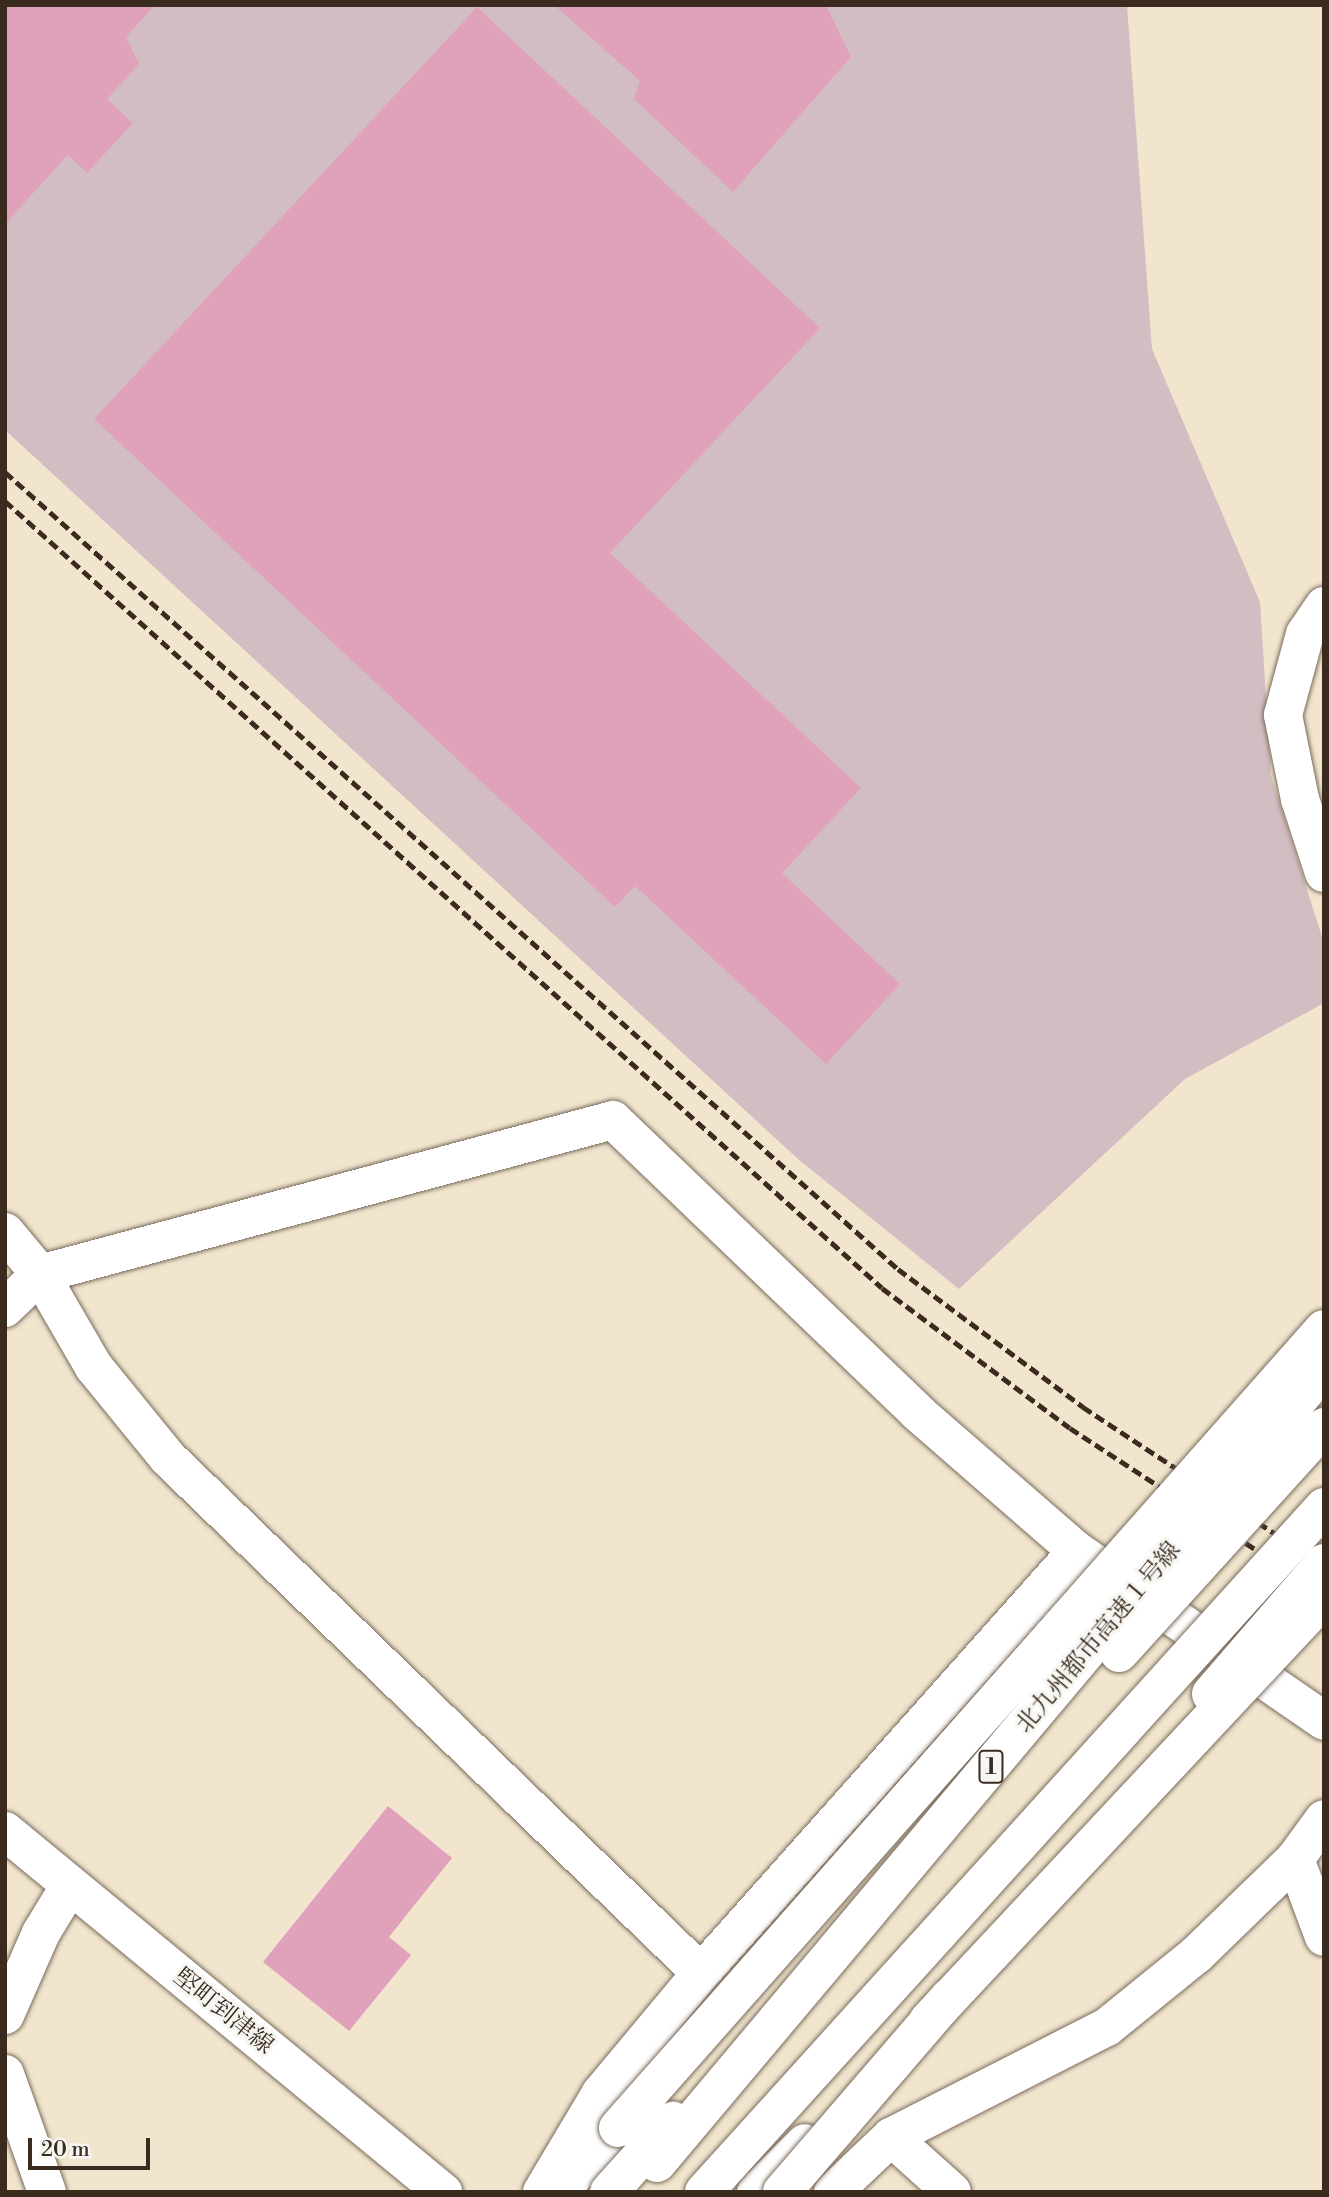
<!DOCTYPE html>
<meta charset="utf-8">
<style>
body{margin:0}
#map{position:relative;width:1329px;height:2197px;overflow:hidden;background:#f1e5ce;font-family:"Libre Bodoni","Noto Serif JP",serif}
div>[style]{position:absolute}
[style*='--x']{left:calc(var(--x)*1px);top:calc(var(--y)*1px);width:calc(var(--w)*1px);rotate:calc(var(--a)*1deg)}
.industrial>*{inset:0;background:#d2bec2}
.building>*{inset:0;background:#e0a2bb}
.roads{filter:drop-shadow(0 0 2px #7b6b5c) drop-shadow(0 0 2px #7b6b5c)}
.minor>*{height:38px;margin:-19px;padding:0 19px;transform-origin:19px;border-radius:19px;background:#fff}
.major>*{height:38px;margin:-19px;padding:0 19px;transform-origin:19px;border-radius:19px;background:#fff}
.highway>*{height:38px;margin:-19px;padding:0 19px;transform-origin:19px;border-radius:19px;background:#fff}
.rail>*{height:5px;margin-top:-2.5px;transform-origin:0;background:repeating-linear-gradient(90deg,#3b2a1e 0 10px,transparent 0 15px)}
.bridges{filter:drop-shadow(0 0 2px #7b6b5c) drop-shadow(0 0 2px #7b6b5c)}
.minor-bridge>*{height:38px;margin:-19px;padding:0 19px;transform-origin:19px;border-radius:19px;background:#fff}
.highway-bridge>*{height:38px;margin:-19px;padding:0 19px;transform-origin:19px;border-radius:19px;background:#fff}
span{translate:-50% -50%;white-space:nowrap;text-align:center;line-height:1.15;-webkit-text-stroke:6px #f6f6f2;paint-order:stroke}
.shield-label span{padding:2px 5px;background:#f6f6f2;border:2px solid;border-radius:5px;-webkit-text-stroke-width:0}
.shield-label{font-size:23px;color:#3b2a1e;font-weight:700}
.street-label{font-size:24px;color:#3b2a1e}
.frame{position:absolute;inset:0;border:7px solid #3b2a1e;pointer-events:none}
.scale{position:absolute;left:28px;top:2138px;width:122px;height:32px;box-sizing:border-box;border:4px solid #3b2a1e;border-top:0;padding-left:9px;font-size:21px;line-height:24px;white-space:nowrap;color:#3b2a1e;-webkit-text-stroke:5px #f6f6f2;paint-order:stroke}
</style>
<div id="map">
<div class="industrial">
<div style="clip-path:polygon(5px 5px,1127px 5px,1152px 349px,1260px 602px,1271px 776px,1324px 943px,1324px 1003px,1185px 1079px,959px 1289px,798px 1159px,5px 430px)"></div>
</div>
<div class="building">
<div style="clip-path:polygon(5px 5px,155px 5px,126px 37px,139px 64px,107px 99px,133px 123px,87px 173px,68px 155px,5px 224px)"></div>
<div style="clip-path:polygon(554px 5px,826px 5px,851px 57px,733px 192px,634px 99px,640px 81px)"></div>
<div style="clip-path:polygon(477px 7px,820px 328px,610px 553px,861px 788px,782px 873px,900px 984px,826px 1064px,635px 886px,615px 907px,94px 419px)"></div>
<div style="clip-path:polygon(388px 1806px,452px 1858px,389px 1937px,411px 1955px,349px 2031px,263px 1962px)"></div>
</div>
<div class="roads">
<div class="minor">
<div style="--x:1324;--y:606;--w:34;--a:124"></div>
<div style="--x:1305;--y:634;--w:84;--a:105.2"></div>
<div style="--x:1283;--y:715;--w:86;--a:78.6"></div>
<div style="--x:1300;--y:799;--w:78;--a:72"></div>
<div style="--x:5;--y:1232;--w:55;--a:50.2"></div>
<div style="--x:40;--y:1274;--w:108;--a:59.9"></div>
<div style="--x:94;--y:1367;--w:117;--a:50.9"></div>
<div style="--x:168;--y:1458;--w:741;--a:44.02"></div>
<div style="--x:5;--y:1308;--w:49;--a:-44.2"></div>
<div style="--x:40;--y:1274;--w:593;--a:-15.04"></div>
<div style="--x:613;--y:1120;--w:422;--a:43.8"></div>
<div style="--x:917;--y:1412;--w:212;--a:41"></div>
<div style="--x:1077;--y:1551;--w:300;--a:34.5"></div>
<div style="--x:1295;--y:1859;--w:83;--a:69.6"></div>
<div style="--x:5;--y:2015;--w:90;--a:-66.3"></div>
<div style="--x:41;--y:1933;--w:54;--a:-58.7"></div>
<div style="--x:5;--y:2074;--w:125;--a:70.4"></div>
<div style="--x:891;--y:2137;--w:82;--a:42"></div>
<div style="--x:563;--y:2188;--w:81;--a:-47.5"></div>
<div style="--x:542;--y:2192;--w:115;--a:-59.2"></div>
<div style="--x:601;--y:2093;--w:156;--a:-50.2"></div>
<div style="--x:701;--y:1973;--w:565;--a:-48.3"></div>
<div style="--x:833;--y:2192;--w:80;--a:-43.5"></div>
<div style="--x:891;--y:2137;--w:242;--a:-27"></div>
<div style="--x:1107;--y:2027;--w:114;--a:-39"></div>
<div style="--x:1196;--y:1955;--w:138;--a:-44.1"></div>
<div style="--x:1295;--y:1859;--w:49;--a:-54.1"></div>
</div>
<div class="major">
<div style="--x:5;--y:1831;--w:568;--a:39.5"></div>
</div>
<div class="highway">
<div style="--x:756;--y:2192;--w:69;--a:-45"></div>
</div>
</div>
<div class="rail">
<div style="--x:5;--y:472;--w:1197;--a:41.75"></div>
<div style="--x:898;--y:1269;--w:231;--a:36.7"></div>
<div style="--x:1083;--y:1407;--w:289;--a:33.4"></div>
<div style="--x:5;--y:501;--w:1178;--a:41.9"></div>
<div style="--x:882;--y:1288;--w:234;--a:36.7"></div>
<div style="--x:1070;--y:1428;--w:303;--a:33.2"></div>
</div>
<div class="bridges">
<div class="minor-bridge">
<div style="--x:1211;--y:1694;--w:173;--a:-49.2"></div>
<div style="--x:618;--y:2128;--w:1066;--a:-48.54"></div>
<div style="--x:609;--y:2192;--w:96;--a:-48"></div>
<div style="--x:782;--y:2192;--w:257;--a:-49.3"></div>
</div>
<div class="highway-bridge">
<div style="--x:1119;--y:1653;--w:305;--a:-47.8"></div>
<div style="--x:928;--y:2021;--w:579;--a:-46.89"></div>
<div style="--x:657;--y:2163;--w:1037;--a:-49.97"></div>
<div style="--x:704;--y:2192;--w:924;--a:-47.85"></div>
</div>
</div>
<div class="shield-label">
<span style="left:991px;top:1767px">1</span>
</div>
<div class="street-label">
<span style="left:1099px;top:1638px;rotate:-50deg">北九州都市高速１号線</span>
<span style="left:223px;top:2012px;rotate:39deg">堅町到津線</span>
</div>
<div class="frame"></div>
<div class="scale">20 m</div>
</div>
